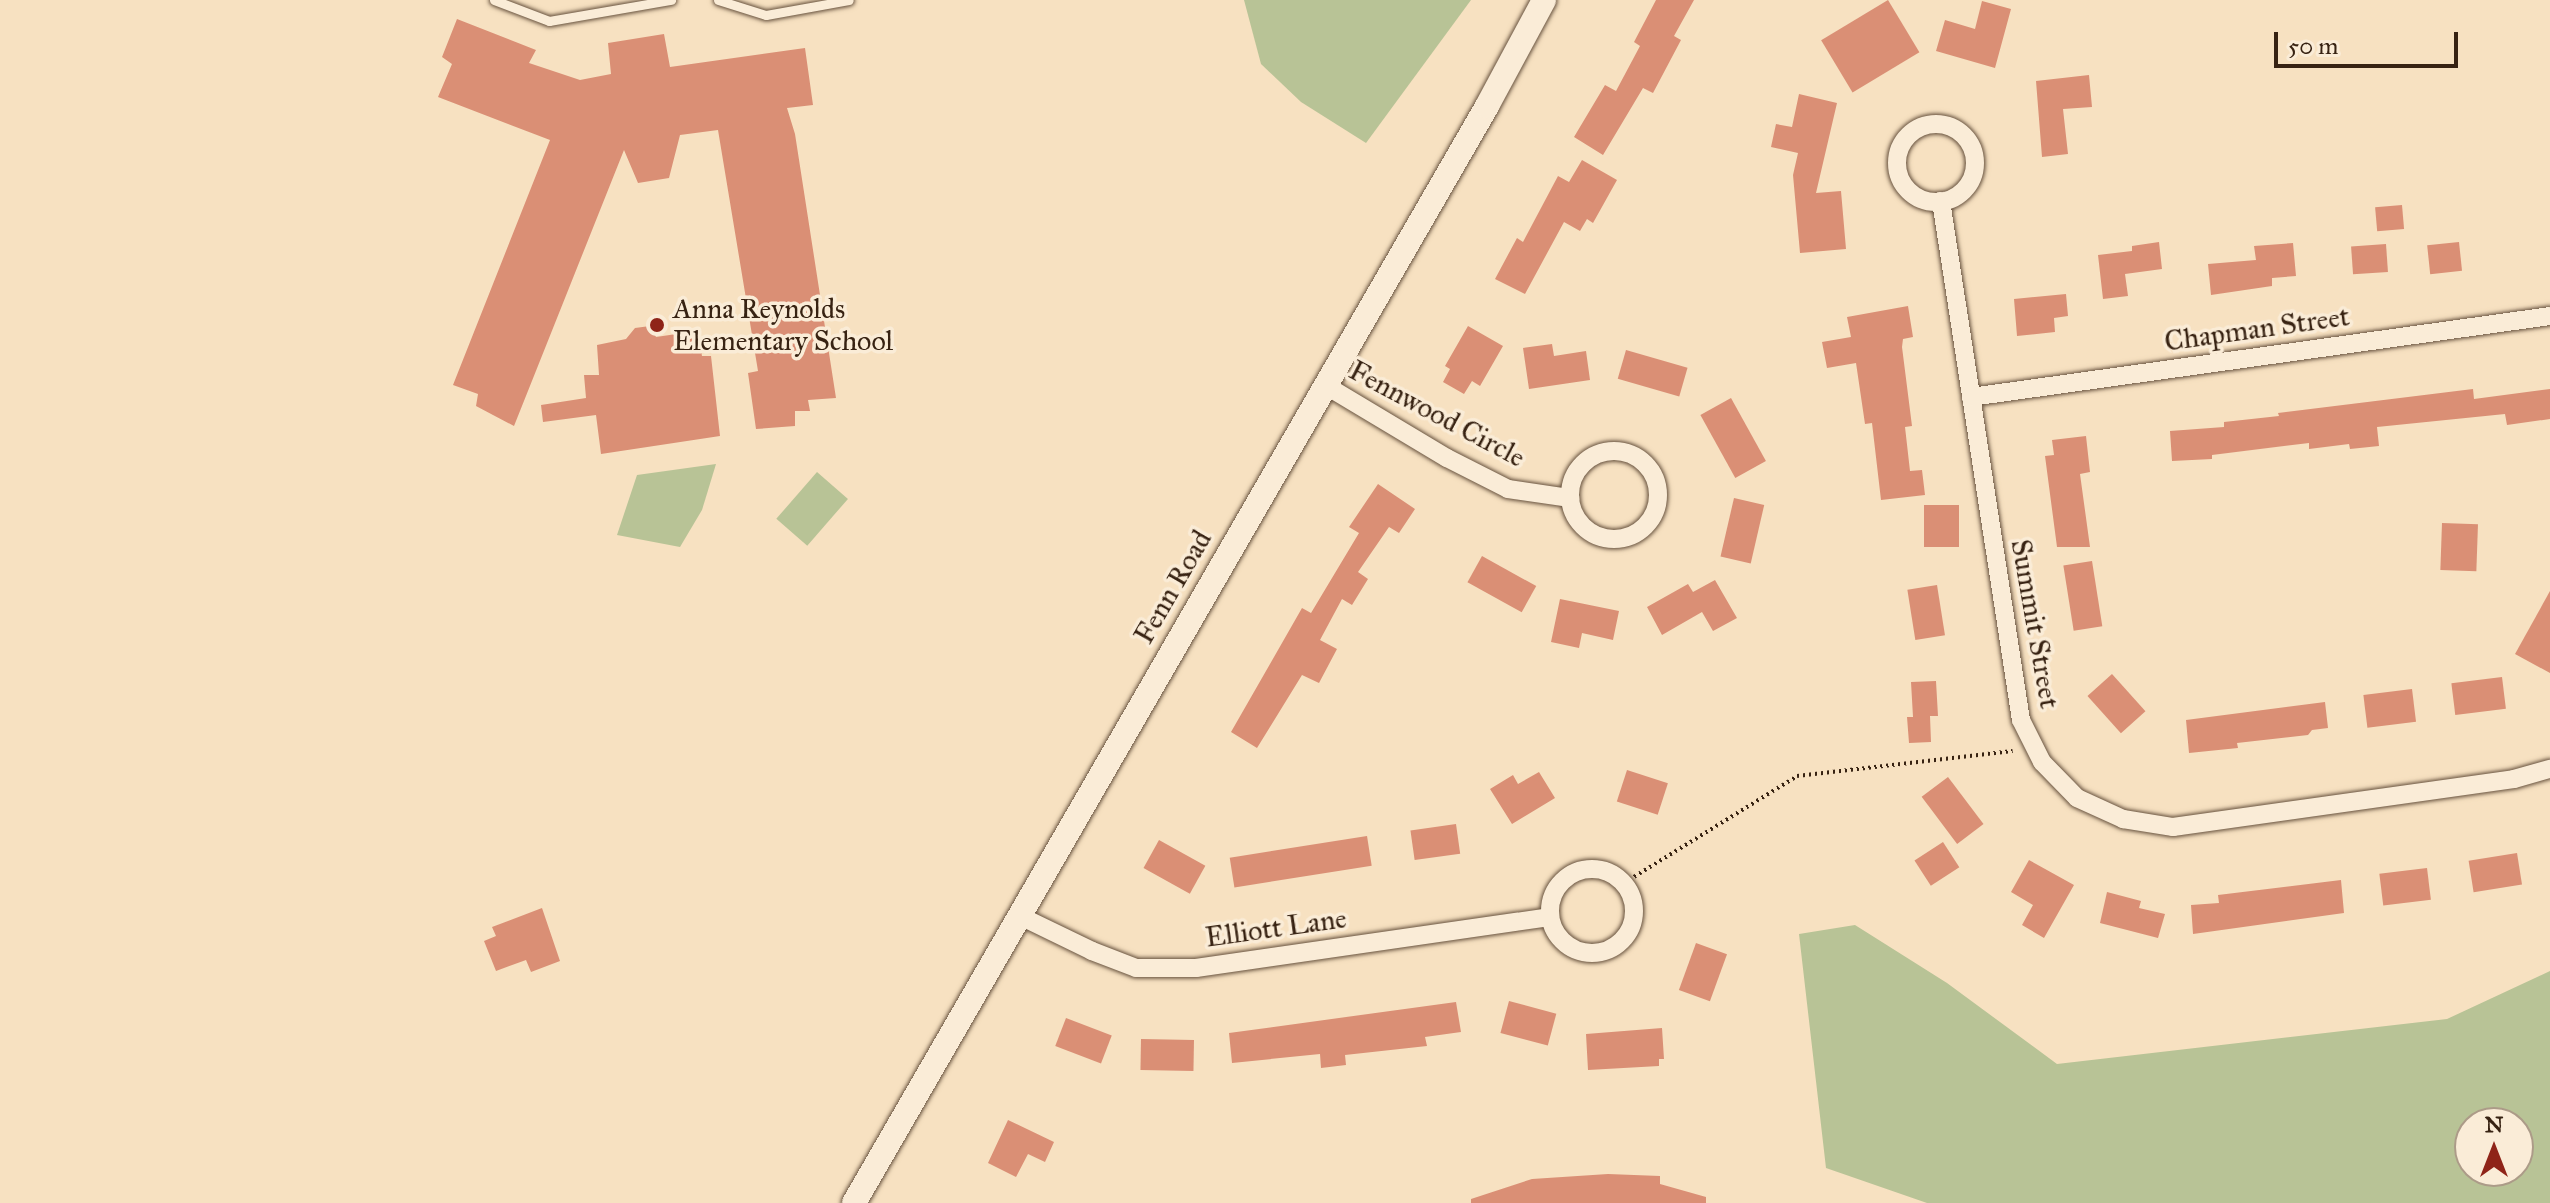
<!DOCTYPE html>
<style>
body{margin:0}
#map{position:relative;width:2550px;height:1203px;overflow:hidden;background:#f7e1c1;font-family:"IM FELL Great Primer",serif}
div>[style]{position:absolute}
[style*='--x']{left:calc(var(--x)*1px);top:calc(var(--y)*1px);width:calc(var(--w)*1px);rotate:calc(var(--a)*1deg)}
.green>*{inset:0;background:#b8c396;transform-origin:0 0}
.building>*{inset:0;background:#da8f75;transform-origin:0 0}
.path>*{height:4px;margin-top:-2px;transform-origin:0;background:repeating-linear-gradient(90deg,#372212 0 2px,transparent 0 6px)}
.roads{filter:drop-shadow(0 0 2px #67523e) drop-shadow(0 0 2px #67523e)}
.service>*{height:9px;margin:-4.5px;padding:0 4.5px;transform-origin:4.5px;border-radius:4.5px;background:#faecd7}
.minor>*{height:18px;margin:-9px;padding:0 9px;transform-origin:9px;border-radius:9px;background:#faecd7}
.minor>.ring{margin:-9px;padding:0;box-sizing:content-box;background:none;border:18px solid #faecd7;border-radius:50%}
.tertiary>*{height:24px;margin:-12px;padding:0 12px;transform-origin:12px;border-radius:12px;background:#faecd7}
.dots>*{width:22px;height:22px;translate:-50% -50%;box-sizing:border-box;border:4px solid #faecd7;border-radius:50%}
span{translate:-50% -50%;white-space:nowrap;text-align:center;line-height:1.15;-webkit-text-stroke:7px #faecd7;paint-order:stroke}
.poi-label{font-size:28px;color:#372212}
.left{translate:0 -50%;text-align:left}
.street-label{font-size:28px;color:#372212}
.north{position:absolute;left:2454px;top:1107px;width:80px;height:80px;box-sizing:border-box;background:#faecd7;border:2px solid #ac9b88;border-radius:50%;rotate:0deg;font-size:22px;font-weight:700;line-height:32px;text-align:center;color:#372212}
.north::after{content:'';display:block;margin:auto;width:28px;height:36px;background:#8f2418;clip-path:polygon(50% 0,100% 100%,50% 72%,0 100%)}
.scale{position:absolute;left:2274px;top:32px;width:184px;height:36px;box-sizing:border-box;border:4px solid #372212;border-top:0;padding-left:10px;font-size:24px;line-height:28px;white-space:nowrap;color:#372212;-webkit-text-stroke:6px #faecd7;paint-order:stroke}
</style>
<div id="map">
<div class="green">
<div style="clip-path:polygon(1244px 0,1471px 0,1366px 143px,1301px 102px,1261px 64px)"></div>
<div style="clip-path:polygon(716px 464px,702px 510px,680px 547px,617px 535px,637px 475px)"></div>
<div style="left:817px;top:472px;width:41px;height:62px;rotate:41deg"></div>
<div style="clip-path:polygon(evenodd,1855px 925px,1947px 983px,2057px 1064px,2447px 1019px,2550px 971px,2550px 1203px,1927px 1203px,1826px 1168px,1799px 934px,1855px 925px,2470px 1123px,2518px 1123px,2518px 1171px,2470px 1171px,2470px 1123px)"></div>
</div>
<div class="building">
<div style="clip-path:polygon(1656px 0,1694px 0,1674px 36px,1681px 40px,1653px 93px,1643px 88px,1603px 155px,1574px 137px,1605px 85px,1616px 91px,1640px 46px,1634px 42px)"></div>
<div style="left:1888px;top:0;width:61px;height:78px;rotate:59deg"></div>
<div style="clip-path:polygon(1982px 1px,2011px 9px,1995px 68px,1936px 51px,1945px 20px,1975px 29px)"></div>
<div style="clip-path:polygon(457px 19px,536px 50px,529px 63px,580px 80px,611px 74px,608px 43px,664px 34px,670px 67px,805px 48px,813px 105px,787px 108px,795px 134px,836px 398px,808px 400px,810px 411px,795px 411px,795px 426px,756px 429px,748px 373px,758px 371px,718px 130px,680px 135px,669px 178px,638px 183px,624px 150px,514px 426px,476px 406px,478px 394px,453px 385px,550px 140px,438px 97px,452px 64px,442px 57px)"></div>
<div style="clip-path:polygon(2089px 75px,2092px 107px,2063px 109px,2068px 154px,2042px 157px,2036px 81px)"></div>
<div style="clip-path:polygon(1799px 94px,1837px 103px,1816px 193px,1841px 191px,1846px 249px,1800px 253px,1793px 175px,1798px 153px,1771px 147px,1776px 124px,1792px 127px)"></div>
<div style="clip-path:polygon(1582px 160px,1617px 180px,1593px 223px,1587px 219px,1580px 231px,1564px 222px,1525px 294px,1495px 279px,1517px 238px,1523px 242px,1558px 176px,1569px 182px)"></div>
<div style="left:2402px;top:205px;width:24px;height:27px;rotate:85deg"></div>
<div style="clip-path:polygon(2159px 242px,2162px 269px,2125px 274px,2128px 296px,2103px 299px,2098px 255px,2132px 251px,2132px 246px)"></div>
<div style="left:2459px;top:242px;width:29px;height:32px;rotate:84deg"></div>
<div style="clip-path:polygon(2293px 243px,2296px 276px,2272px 278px,2272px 286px,2211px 295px,2208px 264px,2256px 260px,2254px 246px)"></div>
<div style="left:2386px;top:244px;width:28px;height:35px;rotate:86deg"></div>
<div style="clip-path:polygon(2066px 294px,2068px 316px,2054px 318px,2055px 332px,2017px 336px,2014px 299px)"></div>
<div style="clip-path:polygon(1908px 306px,1913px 337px,1903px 339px,1902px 347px,1912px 426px,1905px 427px,1910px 471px,1922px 470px,1925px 495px,1881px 500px,1872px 423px,1865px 424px,1856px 363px,1827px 368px,1822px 342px,1851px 337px,1847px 317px)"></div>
<div style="clip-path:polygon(650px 326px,656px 337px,697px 331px,702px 356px,711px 356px,720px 436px,601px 454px,596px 415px,543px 422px,541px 405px,586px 398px,584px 375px,599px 375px,597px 345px,626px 339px,635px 328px)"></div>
<div style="clip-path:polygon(1468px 326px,1503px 346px,1480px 386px,1472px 381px,1464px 394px,1443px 382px,1450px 369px,1445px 366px)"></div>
<div style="clip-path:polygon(1552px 344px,1554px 356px,1586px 351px,1590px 380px,1529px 389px,1523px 348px)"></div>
<div style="left:1626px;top:350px;width:64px;height:30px;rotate:16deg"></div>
<div style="clip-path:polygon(2473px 389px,2474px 399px,2550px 389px,2550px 419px,2507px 425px,2505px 414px,2377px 427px,2379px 446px,2350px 449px,2349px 444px,2309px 449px,2309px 443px,2212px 455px,2212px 459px,2172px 461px,2170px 431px,2224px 427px,2224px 422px,2279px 416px,2278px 413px)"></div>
<div style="left:1731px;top:398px;width:72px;height:35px;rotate:61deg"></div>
<div style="clip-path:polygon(2086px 436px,2090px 472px,2080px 474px,2090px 547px,2057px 547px,2045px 456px,2054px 455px,2052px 440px)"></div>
<div style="clip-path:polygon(1378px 484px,1415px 509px,1399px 533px,1389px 527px,1358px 572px,1368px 579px,1352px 605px,1342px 599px,1320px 640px,1337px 649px,1319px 683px,1302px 675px,1257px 748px,1231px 732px,1302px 608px,1311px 613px,1359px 533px,1349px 527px)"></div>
<div style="left:1734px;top:498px;width:31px;height:60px;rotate:13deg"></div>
<div style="left:1924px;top:505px;width:35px;height:42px"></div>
<div style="left:2442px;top:523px;width:36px;height:47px;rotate:2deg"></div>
<div style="left:1482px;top:556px;width:62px;height:30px;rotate:29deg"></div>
<div style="left:2092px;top:561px;width:66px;height:29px;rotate:81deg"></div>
<div style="clip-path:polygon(1715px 580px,1737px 618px,1713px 631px,1702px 612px,1662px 635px,1647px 607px,1688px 584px,1693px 592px)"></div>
<div style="left:1937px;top:585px;width:51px;height:30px;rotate:81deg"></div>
<div style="clip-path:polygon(2550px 591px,2550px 673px,2515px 654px)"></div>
<div style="clip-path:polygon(1560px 599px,1619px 611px,1613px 640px,1582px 633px,1579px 648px,1551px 642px)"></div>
<div style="left:2112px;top:674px;width:50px;height:33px;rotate:48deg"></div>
<div style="left:2502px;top:677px;width:32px;height:51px;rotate:83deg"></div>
<div style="clip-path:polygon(1936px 681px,1938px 716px,1930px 716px,1931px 742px,1909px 743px,1907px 717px,1917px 717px,1913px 717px,1911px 682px)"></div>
<div style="left:2412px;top:689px;width:33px;height:49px;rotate:83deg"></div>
<div style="clip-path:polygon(2325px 702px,2328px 728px,2312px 730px,2308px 735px,2237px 743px,2238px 748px,2189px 753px,2186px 720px)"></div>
<div style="left:1627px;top:770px;width:43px;height:33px;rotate:18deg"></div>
<div style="clip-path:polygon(1539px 772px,1555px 798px,1512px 824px,1490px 789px,1513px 775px,1518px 784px)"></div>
<div style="left:1948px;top:777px;width:59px;height:33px;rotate:53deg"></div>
<div style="left:1456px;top:824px;width:30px;height:46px;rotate:82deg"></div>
<div style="left:1367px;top:836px;width:30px;height:139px;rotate:81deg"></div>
<div style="left:1159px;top:840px;width:53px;height:32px;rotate:29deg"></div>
<div style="left:1943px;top:842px;width:30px;height:34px;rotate:57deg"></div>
<div style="left:2517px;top:853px;width:32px;height:49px;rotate:81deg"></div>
<div style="clip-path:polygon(2029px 860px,2074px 885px,2044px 938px,2022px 925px,2033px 905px,2011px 892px)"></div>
<div style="left:2427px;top:868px;width:32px;height:48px;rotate:83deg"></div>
<div style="clip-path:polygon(2341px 880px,2344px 913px,2193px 934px,2191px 905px,2219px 903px,2218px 895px)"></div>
<div style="clip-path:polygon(2107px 892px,2141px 901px,2139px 908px,2165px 914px,2158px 938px,2100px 923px)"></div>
<div style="clip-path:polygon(542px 908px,560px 961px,531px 972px,526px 960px,496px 971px,484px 941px,496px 936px,492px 927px)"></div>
<div style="left:1696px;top:943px;width:33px;height:50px;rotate:20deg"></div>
<div style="left:1509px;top:1001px;width:49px;height:33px;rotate:15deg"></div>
<div style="clip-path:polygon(1456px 1002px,1461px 1032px,1425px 1037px,1427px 1046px,1345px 1055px,1346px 1065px,1321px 1068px,1320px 1054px,1232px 1063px,1229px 1033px)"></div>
<div style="left:1066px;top:1018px;width:49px;height:30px;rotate:21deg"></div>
<div style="clip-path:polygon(1662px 1028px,1664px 1059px,1659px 1059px,1659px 1066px,1588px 1070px,1586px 1034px)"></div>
<div style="left:1141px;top:1039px;width:53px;height:31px;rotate:1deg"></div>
<div style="clip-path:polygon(1008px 1120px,1054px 1142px,1045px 1162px,1028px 1154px,1016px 1177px,988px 1163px)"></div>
<div style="clip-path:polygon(1608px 1174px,1660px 1176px,1660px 1184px,1706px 1197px,1706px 1203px,1471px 1203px,1471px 1199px,1532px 1179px)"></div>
</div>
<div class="path">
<div style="--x:1624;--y:883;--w:203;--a:-31.7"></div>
<div style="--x:1797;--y:776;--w:217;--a:-6.6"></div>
</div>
<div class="roads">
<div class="service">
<div style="--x:494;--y:0;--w:59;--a:20.9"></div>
<div style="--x:549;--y:21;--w:124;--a:-9.8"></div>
<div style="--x:718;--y:0;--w:50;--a:17.4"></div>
<div style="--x:766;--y:15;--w:84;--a:-10.2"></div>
</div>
<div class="minor">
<div class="ring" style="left:1897px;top:124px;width:60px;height:60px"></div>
<div style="--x:1941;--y:201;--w:525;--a:81.24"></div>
<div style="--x:2021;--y:720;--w:47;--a:63.4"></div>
<div style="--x:2042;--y:762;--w:50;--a:45.8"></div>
<div style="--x:2077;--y:798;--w:51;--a:24.5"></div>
<div style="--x:2123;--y:819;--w:51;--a:9.1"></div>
<div style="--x:2173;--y:827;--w:344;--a:-8"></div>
<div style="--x:2514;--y:779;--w:37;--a:-16"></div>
<div style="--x:1325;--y:385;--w:142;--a:30.9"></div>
<div style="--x:1447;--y:458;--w:68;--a:26.9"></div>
<div style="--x:1508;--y:489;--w:63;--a:8.3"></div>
<div style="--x:1971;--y:397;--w:585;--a:-7.96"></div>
<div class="ring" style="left:1570px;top:451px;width:70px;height:70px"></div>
<div class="ring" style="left:1550px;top:869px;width:66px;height:66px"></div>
<div style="--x:1020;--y:916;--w:80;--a:25.9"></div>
<div style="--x:1092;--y:951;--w:47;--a:21.1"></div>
<div style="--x:1136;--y:968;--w:60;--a:0"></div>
<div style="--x:1196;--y:968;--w:357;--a:-8.2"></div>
</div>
<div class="tertiary">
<div style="--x:854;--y:1203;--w:1267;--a:-60.01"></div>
<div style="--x:1487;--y:106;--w:120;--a:-61.7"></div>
</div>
</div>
<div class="dots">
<div style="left:657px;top:325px;background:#8f2418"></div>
</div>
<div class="poi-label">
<span class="left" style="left:673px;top:325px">Anna Reynolds<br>Elementary School</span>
</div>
<div class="street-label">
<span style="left:2257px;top:329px;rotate:-8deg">Chapman Street</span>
<span style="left:1437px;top:414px;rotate:28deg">Fennwood Circle</span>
<span style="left:1173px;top:587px;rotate:-60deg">Fenn Road</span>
<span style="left:2035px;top:624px;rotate:80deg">Summit Street</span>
<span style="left:1276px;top:928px;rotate:-8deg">Elliott Lane</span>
</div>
<div class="north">N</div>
<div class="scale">50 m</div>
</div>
